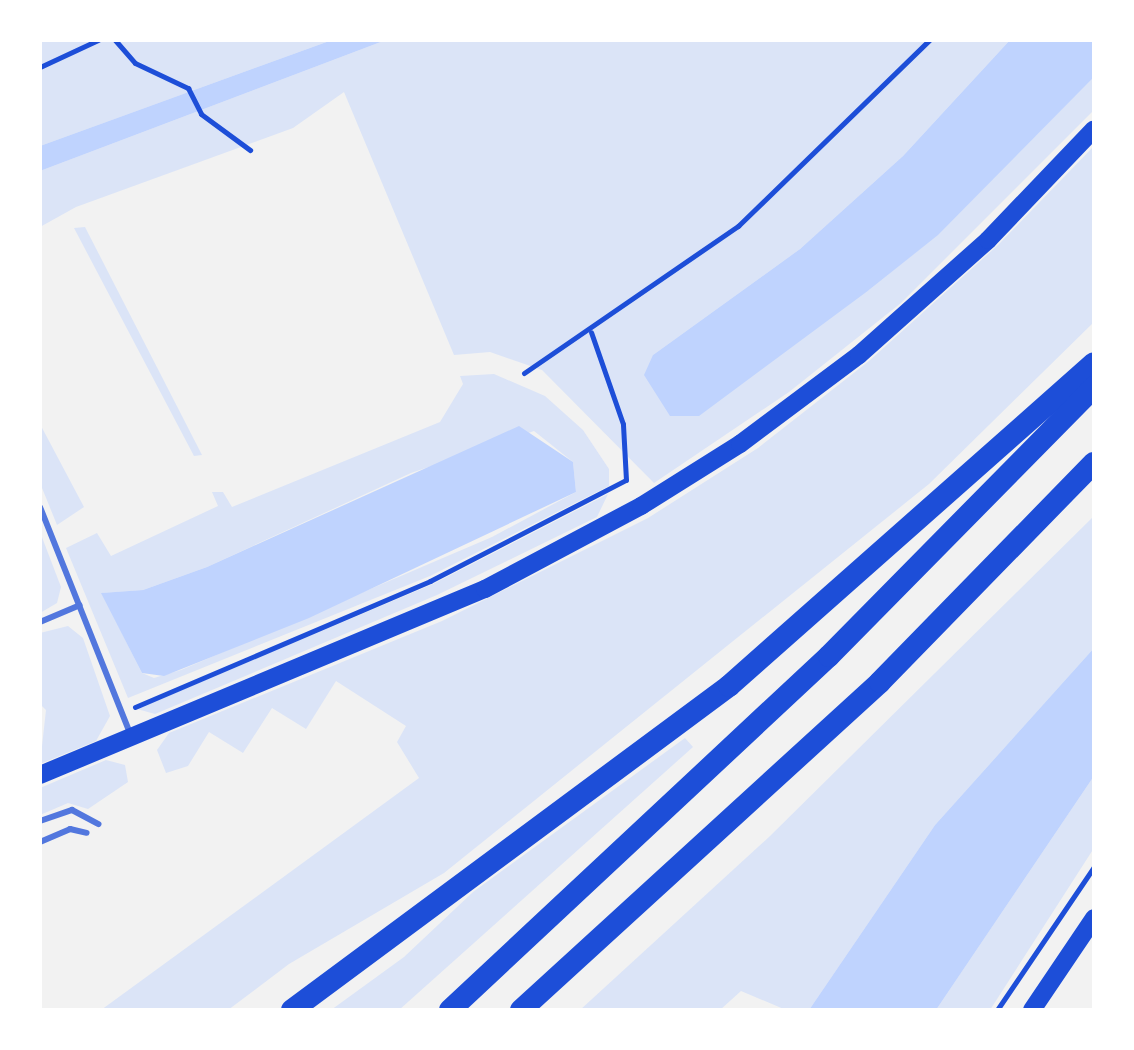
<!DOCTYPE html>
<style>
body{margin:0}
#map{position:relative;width:1134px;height:1050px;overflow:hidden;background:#f2f2f2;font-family:"Fira Sans Condensed",sans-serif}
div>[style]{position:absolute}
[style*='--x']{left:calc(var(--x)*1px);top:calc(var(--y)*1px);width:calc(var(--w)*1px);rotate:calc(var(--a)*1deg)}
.green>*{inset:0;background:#dbe4f7}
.water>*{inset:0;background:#bfd3fe}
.path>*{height:5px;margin:-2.5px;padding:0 2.5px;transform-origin:2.5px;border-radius:2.5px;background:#1d4ed8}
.service>*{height:6px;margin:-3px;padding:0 3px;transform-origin:3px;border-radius:3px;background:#5277de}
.secondary>*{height:18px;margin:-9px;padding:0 9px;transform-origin:9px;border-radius:9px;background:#1d4ed8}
.motorway>*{height:22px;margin:-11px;padding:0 11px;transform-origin:11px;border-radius:11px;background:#1d4ed8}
span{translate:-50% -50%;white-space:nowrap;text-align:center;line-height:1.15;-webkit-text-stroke:8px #fff;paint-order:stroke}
.frame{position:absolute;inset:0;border:42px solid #fff;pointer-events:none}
</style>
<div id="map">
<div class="green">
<div style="clip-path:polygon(40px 40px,332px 40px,40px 146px)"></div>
<div style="clip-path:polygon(386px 40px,1010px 40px,903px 156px,800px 249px,653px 355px,869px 290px,937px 235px,1094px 77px,1094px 110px,901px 303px,789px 392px,654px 483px,542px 370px,490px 352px,454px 355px,344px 92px,293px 128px,76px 207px,40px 227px,40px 171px)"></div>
<div style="clip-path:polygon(1094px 146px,1094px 322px,929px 484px,444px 873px,289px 964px,228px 1010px,101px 1010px,419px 778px,397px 742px,406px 726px,336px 681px,306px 729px,272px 708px,243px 753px,209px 732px,188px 766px,166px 773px,157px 750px,169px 733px,442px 621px,648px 518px,758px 448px,869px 361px,998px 245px)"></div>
<div style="clip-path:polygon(85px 227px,202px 455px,194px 456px,74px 228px)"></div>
<div style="clip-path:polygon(evenodd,494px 374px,545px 396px,583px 430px,609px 469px,609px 486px,430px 576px,128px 698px,66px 548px,97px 533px,111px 556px,218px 506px,212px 492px,223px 492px,232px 507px,440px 422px,463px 384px,460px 376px,494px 374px,534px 431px,573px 462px,576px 492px,492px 537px,181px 670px,154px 678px,142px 673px,102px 593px,143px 590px,207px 567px,411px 473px,534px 431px)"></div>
<div style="clip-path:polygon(40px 424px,84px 507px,57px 525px,40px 483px)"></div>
<div style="clip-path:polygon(608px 494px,597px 517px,437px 595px,155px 714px,137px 709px,433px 584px)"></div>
<div style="clip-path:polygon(1094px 516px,1094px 648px,935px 825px,809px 1010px,786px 1010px,741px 991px,720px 1010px,580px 1010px,769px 837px)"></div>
<div style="clip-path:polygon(40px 532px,61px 587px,57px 603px,40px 613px)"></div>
<div style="clip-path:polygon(68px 626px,83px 638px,110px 716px,96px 741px,40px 764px,46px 710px,40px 704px,40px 633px)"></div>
<div style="clip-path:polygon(685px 738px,693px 747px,399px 1010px,331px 1010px,404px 957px,473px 892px)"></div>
<div style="clip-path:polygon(106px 760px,125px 765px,128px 782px,88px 809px,68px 803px,40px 815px,40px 788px)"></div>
<div style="clip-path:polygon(1094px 776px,1094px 848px,990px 1010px,936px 1010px)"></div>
</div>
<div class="water">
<div style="clip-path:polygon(332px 40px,386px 40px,40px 171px,40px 146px)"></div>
<div style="clip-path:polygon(1010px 40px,1094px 40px,1094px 77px,938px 235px,869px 290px,699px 416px,670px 416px,644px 375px,653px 355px,800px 249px,903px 156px)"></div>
<div style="clip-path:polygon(519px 426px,573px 462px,576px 492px,309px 618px,164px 676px,142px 673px,101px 593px,143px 590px,207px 567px)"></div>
<div style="clip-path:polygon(1094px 648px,1094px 776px,936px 1010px,809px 1010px,935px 825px)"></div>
</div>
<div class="path">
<div style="--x:115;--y:40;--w:30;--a:49"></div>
<div style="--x:135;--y:63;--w:59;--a:25.3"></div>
<div style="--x:188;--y:88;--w:29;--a:63"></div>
<div style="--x:201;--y:114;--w:61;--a:36.3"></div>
<div style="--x:40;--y:67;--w:64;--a:-25"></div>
<div style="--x:524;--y:373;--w:260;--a:-34.5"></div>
<div style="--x:738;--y:226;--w:267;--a:-44.2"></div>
<div style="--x:135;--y:707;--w:321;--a:-23.1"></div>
<div style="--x:430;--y:581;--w:220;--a:-27.3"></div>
<div style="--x:626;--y:480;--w:56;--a:-93.1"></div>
<div style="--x:623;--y:424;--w:97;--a:-109.2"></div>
<div style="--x:997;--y:1010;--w:173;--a:-55.9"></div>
</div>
<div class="service">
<div style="--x:40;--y:507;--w:246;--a:68.3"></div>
<div style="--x:40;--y:622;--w:43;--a:-23"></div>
<div style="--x:40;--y:821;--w:34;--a:-19"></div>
<div style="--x:72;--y:810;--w:30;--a:28"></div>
<div style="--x:40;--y:842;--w:33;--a:-23"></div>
<div style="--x:70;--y:829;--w:17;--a:13"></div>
</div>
<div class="secondary">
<div style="--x:40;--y:775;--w:482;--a:-22.7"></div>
<div style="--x:485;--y:589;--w:177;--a:-28"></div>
<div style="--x:641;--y:506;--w:117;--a:-32.1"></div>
<div style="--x:740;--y:444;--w:149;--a:-36.8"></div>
<div style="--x:859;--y:355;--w:173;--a:-41.7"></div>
<div style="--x:988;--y:240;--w:153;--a:-46.3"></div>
<div style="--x:1032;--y:1010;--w:111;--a:-56"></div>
</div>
<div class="motorway">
<div style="--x:292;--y:1010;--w:544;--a:-36.55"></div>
<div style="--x:729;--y:686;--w:487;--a:-41.5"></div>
<div style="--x:450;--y:1010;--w:519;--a:-43.05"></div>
<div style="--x:829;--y:656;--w:378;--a:-45.4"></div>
<div style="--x:521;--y:1010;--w:486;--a:-42.4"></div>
<div style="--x:880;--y:682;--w:306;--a:-45.7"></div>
</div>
<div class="frame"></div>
</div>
